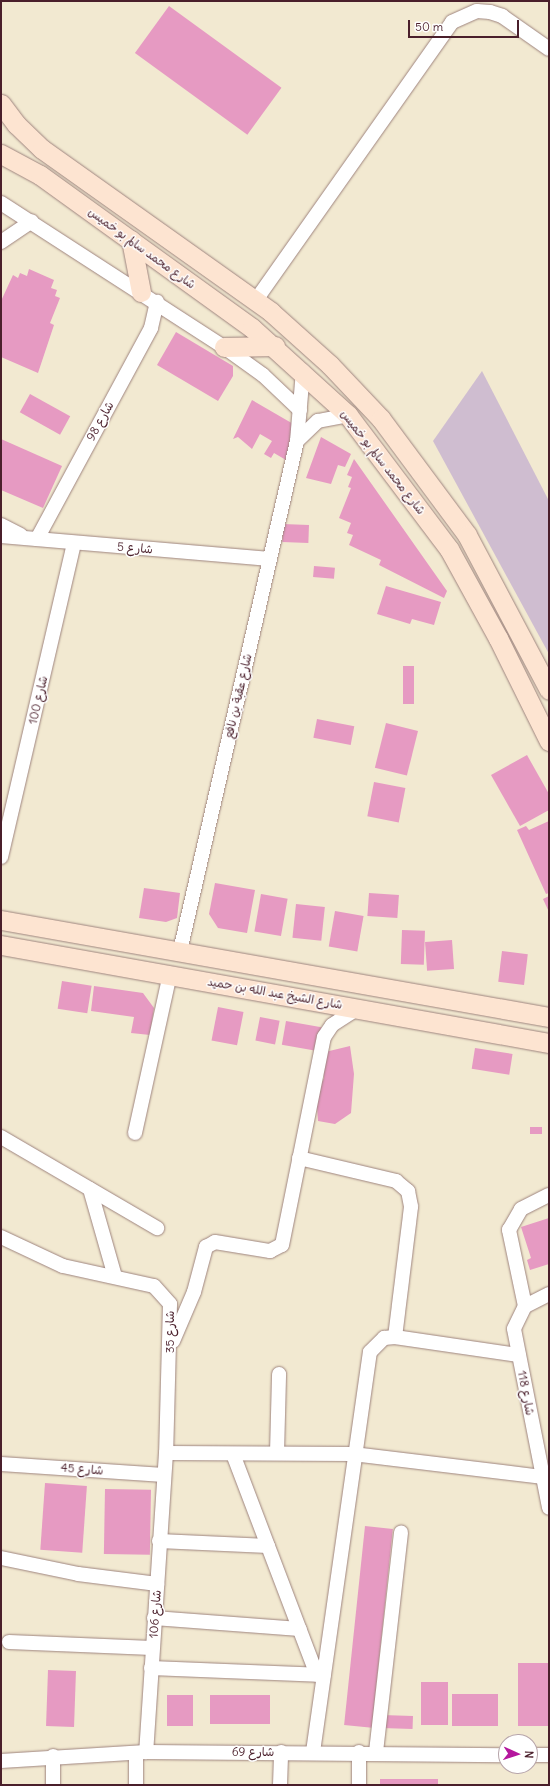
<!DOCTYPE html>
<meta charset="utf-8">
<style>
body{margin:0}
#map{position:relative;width:550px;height:1786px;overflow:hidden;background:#f2e9d1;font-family:Delius,"Playpen Sans Arabic",sans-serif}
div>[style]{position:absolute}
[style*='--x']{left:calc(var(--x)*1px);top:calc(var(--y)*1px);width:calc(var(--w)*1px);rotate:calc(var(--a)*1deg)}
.industrial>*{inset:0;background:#cfbdd0}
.building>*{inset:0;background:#e69ac2;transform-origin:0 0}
.roads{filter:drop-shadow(0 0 1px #9e847e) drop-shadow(0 0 1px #9e847e)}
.street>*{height:14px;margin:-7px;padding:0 7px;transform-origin:7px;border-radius:7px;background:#fff}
.secondary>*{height:19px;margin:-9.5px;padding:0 9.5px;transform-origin:9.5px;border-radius:9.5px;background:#fde4d1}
span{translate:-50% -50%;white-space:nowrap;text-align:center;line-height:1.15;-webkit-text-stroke:3px #fff;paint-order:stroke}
.street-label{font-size:12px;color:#4a1f2b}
.frame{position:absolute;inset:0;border:2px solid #4a1f2b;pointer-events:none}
.north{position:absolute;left:498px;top:1734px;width:40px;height:40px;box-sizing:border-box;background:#fff;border:1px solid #b7a5aa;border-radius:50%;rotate:93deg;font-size:11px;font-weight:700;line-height:16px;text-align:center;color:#4a1f2b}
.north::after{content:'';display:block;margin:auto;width:14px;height:18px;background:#b5179e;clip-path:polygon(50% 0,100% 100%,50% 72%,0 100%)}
.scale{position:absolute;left:408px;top:20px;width:111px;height:18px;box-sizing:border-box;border:2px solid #4a1f2b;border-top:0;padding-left:5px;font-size:12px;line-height:14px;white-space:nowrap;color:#4a1f2b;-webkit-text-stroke:3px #fff;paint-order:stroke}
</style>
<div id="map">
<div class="industrial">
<div style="clip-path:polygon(482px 371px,549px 501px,549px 654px,433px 441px)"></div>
</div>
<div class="building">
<div style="left:169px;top:6px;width:139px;height:58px;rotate:36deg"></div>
<div style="clip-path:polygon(29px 269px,54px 280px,51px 288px,57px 290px,55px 296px,60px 298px,50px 323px,54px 325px,38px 373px,1px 357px,1px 301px,13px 275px,18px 278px,20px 273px,27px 276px)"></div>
<div style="clip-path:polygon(176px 332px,233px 366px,233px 376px,218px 401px,157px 365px)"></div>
<div style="left:30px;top:394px;width:46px;height:21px;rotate:29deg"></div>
<div style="clip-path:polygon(252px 400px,295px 425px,286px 460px,274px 453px,271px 458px,264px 454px,272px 441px,260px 434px,252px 449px,238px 437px,233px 439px)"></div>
<div style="clip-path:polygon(321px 437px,351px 454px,345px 467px,338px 465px,331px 484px,306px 478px)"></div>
<div style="clip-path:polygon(1px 439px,62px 466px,43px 508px,1px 490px)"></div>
<div style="clip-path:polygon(354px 459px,447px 591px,444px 598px,379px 565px,381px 560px,349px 545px,353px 535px,347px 533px,351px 523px,339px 518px,351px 488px,348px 487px,352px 477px,347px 475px)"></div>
<div style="left:283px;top:524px;width:26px;height:18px;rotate:2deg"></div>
<div style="left:314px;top:566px;width:21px;height:11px;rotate:5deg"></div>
<div style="clip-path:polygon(386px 586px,441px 602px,434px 625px,412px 619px,410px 624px,377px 614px)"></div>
<div style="left:403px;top:666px;width:11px;height:38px"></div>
<div style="left:317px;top:719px;width:38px;height:19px;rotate:11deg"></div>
<div style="left:386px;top:723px;width:33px;height:46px;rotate:14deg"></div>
<div style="clip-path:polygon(527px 755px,549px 794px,549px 810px,520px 826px,491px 775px)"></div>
<div style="left:374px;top:782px;width:32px;height:35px;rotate:11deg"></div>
<div style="clip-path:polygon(549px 821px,549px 893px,546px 894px,517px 830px,526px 826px,529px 830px)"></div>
<div style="clip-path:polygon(215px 883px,255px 890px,247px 933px,218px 928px,209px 914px)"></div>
<div style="clip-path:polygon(144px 888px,180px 893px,177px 918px,166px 922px,139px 918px)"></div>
<div style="left:369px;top:893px;width:30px;height:23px;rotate:4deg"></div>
<div style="left:261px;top:894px;width:27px;height:38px;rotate:10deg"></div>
<div style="clip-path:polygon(549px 896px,549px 912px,543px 899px)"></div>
<div style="left:296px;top:904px;width:29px;height:34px;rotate:6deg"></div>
<div style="left:335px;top:911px;width:29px;height:36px;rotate:10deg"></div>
<div style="left:402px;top:930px;width:23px;height:34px;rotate:2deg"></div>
<div style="left:452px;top:940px;width:29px;height:27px;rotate:86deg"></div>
<div style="left:502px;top:951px;width:26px;height:31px;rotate:7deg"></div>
<div style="left:62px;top:981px;width:30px;height:28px;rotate:9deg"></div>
<div style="clip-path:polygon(94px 986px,143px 993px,154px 1008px,150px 1035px,131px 1033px,134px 1017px,91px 1011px)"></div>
<div style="left:218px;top:1007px;width:26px;height:34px;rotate:11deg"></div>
<div style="left:260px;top:1017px;width:20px;height:24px;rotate:11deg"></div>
<div style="left:286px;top:1021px;width:36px;height:24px;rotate:10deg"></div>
<div style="clip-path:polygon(350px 1046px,354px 1074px,351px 1113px,335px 1124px,318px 1121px,316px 1093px,324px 1078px,321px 1053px)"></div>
<div style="left:475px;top:1048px;width:38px;height:21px;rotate:9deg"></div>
<div style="left:530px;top:1127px;width:12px;height:7px"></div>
<div style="clip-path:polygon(549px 1218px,549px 1264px,530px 1270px,527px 1260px,531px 1258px,521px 1227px)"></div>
<div style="left:45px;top:1483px;width:42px;height:67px;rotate:4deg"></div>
<div style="left:105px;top:1489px;width:46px;height:65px;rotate:1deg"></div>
<div style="left:365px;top:1526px;width:28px;height:200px;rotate:6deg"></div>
<div style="left:518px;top:1663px;width:31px;height:63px"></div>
<div style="left:48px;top:1670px;width:28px;height:56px;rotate:2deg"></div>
<div style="left:421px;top:1682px;width:27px;height:43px"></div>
<div style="left:452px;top:1694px;width:46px;height:32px"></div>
<div style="left:167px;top:1695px;width:26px;height:31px"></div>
<div style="left:210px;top:1695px;width:60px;height:29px"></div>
<div style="left:382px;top:1715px;width:31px;height:13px;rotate:2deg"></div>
<div style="left:380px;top:1779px;width:58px;height:6px"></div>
</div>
<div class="roads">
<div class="street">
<div style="--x:1;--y:203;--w:265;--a:32.9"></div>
<div style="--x:224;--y:347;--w:48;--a:35.7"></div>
<div style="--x:263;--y:375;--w:51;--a:43.4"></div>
<div style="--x:1;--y:242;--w:37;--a:-34"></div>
<div style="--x:256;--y:300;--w:340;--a:-54.8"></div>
<div style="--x:452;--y:22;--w:27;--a:-24"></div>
<div style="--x:477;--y:11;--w:13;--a:4"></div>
<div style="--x:490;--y:12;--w:13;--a:18"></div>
<div style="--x:502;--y:16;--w:57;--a:35.1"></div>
<div style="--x:297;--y:441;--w:29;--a:-44"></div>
<div style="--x:318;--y:421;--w:31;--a:-11"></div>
<div style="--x:1;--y:525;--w:22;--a:27"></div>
<div style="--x:1;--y:536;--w:270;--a:4.9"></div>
<div style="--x:37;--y:539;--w:240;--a:-61.6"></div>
<div style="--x:151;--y:328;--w:27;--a:-77"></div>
<div style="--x:1;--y:857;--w:322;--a:-76.9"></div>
<div style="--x:180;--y:951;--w:523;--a:-77.08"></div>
<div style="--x:297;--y:441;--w:70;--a:-85.1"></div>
<div style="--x:135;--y:1133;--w:163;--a:-77.6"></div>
<div style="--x:1;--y:1137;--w:181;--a:30.3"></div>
<div style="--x:299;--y:1158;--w:100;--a:13.3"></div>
<div style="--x:396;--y:1181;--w:16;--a:40"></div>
<div style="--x:408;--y:1191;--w:16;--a:79"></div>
<div style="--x:411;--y:1207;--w:131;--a:97"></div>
<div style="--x:90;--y:1189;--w:91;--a:74.1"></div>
<div style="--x:1;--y:1237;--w:68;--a:25.1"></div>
<div style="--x:63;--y:1266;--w:93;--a:12.4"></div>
<div style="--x:154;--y:1286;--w:24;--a:48"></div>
<div style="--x:170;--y:1304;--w:149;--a:91.5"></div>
<div style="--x:166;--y:1453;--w:300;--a:93.8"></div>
<div style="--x:549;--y:1294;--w:27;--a:153"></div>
<div style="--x:525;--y:1306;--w:25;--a:116"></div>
<div style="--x:514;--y:1329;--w:182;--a:78.9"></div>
<div style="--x:525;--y:1306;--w:78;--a:-101.9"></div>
<div style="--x:509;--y:1230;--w:24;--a:-60"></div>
<div style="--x:521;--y:1209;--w:31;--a:-27"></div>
<div style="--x:173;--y:1341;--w:53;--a:-66.8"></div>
<div style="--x:194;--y:1292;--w:47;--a:-75.1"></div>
<div style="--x:206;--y:1247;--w:10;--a:-29"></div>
<div style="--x:215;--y:1242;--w:56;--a:9.3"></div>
<div style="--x:270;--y:1251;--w:13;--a:-27"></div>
<div style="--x:282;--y:1245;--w:212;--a:-78.6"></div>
<div style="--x:324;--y:1037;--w:14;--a:-56"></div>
<div style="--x:332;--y:1025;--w:31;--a:-33"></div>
<div style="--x:166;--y:1453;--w:187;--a:0.3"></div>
<div style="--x:353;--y:1454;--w:190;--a:6.9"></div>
<div style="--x:277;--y:1453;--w:79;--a:-88.5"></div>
<div style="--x:233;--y:1454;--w:236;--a:69.2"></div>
<div style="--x:1;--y:1464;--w:163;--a:3.9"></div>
<div style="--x:159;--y:1541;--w:109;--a:2.6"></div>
<div style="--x:1;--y:1558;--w:79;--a:11.7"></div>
<div style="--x:78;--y:1574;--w:80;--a:7.2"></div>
<div style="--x:154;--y:1618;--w:146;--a:4.3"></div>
<div style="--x:9;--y:1642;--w:143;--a:2.4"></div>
<div style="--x:151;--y:1668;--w:173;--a:2.3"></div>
<div style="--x:313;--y:1752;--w:404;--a:-81.9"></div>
<div style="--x:370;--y:1352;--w:20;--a:-45"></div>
<div style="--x:384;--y:1338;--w:11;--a:-5"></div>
<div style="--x:395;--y:1337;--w:125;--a:8.3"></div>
<div style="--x:376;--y:1752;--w:221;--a:-83.5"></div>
<div style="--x:136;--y:1753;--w:32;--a:90"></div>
<div style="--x:530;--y:1755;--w:19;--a:0"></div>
<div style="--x:1;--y:1761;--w:145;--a:-3.6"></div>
<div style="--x:146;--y:1752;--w:360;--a:0.5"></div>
<div style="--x:53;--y:1785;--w:29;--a:-90"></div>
<div style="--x:280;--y:1785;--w:33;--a:-88"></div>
<div style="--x:359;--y:1785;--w:33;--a:-90"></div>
</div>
<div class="secondary">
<div style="--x:1;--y:104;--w:25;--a:53"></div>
<div style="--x:16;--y:124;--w:36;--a:44"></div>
<div style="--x:42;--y:149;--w:281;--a:35.4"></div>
<div style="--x:271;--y:312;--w:79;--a:41.9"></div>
<div style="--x:330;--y:365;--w:74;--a:46.6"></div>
<div style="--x:381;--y:419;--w:144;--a:53.4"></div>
<div style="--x:467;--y:535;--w:175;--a:62.1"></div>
<div style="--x:1;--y:154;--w:44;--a:28.3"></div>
<div style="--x:40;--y:175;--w:261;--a:35.8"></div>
<div style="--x:252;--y:328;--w:130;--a:42.2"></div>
<div style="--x:348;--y:415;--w:168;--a:53"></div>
<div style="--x:449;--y:549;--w:102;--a:61.2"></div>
<div style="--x:498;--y:638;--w:115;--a:63.7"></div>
<div style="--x:131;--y:240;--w:53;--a:79.1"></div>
<div style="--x:224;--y:347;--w:51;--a:-1.1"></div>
<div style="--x:1;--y:920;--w:557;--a:10.04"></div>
<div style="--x:1;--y:945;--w:557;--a:10.14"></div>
</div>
</div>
<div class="street-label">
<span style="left:142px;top:248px;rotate:36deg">شارع محمد سالم بو خميس</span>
<span style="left:100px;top:421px;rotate:-61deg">شارع 98</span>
<span style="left:383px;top:462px;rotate:52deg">شارع محمد سالم بو خميس</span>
<span style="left:135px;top:548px;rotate:5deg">شارع 5</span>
<span style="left:238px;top:696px;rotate:-77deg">شارع عقبة بن نافع</span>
<span style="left:38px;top:700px;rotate:-77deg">شارع 100</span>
<span style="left:275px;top:993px;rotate:10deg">شارع الشيخ عبد الله بن حميد</span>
<span style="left:170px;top:1332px;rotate:-90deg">شارع 35</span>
<span style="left:526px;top:1393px;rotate:79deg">شارع 118</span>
<span style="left:82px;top:1469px;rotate:4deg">شارع 45</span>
<span style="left:155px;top:1614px;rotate:-86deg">شارع 106</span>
<span style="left:253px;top:1752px">شارع 69</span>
</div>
<div class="frame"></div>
<div class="north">N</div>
<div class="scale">50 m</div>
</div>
